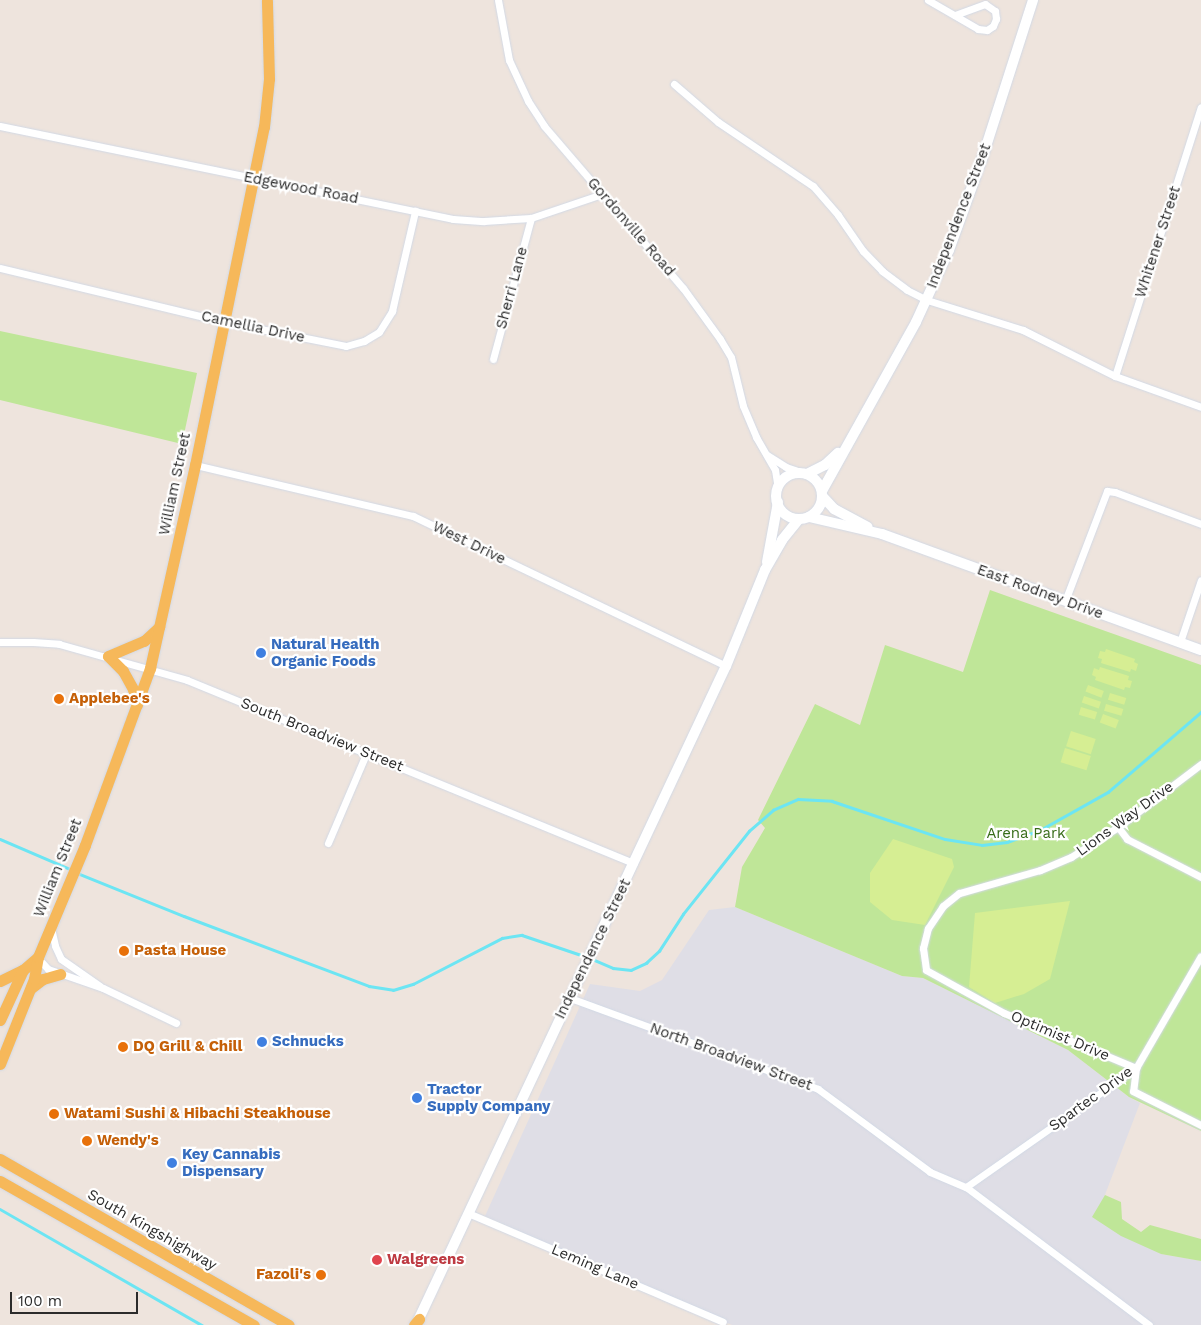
<!DOCTYPE html>
<style>
body{margin:0}
#map{position:relative;width:1201px;height:1325px;overflow:hidden;background:#eee4dd;font-family:"Work Sans",sans-serif}
div>[style]{position:absolute}
[style*='--x']{left:calc(var(--x)*1px);top:calc(var(--y)*1px);width:calc(var(--w)*1px);rotate:calc(var(--a)*1deg)}
.industrial>*{inset:0;background:#dfdee6}
.green>*{inset:0;background:#bfe698}
.pitch>*{inset:0;background:#d6ee93;transform-origin:0 0}
.stream>*{height:2.5px;margin:-1.25px;padding:0 1.25px;transform-origin:1.25px;border-radius:1.25px;background:#6ce5f3}
.roads{filter:drop-shadow(0 0 1px #d2d9e5) drop-shadow(0 0 1px #d2d9e5)}
.street>*{height:7px;margin:-3.5px;padding:0 3.5px;transform-origin:3.5px;border-radius:3.5px;background:#fff}
.secondary>*{height:10px;margin:-5px;padding:0 5px;transform-origin:5px;border-radius:5px;background:#fff}
.secondary>.ring{margin:-5px;padding:0;box-sizing:content-box;background:none;border:10px solid #fff;border-radius:50%}
.primary>*{height:11px;margin:-5.5px;padding:0 5.5px;transform-origin:5.5px;border-radius:5.5px;background:#f6b85a}
.dots>*{width:14px;height:14px;translate:-50% -50%;box-sizing:border-box;border:2px solid #fff;border-radius:50%}
span{translate:-50% -50%;white-space:nowrap;text-align:center;line-height:1.15;-webkit-text-stroke:4.5px #fff;paint-order:stroke}
.street-label{font-size:15px;color:#2b2b2b}
.shop-label{font-size:15px;color:#366cbe;font-weight:700}
.left{translate:0 -50%;text-align:left}
.food-label{font-size:15px;color:#c56008;font-weight:700}
.right{translate:-100% -50%;text-align:right}
.park-label{font-size:15px;color:#376c18}
.health-label{font-size:15px;color:#be3a42;font-weight:700}
.scale{position:absolute;left:10px;top:1292px;width:128px;height:22px;box-sizing:border-box;border:2px solid #2b2b2b;border-top:0;padding-left:6px;font-size:15px;line-height:18px;white-space:nowrap;color:#2b2b2b;-webkit-text-stroke:4px #fff;paint-order:stroke}
</style>
<div id="map">
<div class="industrial">
<div style="clip-path:polygon(735px 907px,902px 976px,923px 978px,1068px 1050px,1129px 1097px,1140px 1103px,1103px 1200px,1093px 1217px,1161px 1254px,1201px 1261px,1201px 1325px,732px 1325px,485px 1216px,590px 984px,640px 991px,662px 980px,709px 910px)"></div>
</div>
<div class="green">
<div style="clip-path:polygon(0 331px,197px 373px,182px 444px,0 400px)"></div>
<div style="clip-path:polygon(990px 590px,1201px 665px,1201px 1131px,1129px 1097px,1068px 1050px,923px 978px,902px 976px,735px 907px,742px 867px,765px 828px,758px 820px,815px 704px,860px 725px,885px 645px,963px 672px)"></div>
<div style="clip-path:polygon(1105px 1195px,1121px 1202px,1122px 1219px,1141px 1232px,1150px 1225px,1201px 1239px,1201px 1261px,1161px 1254px,1121px 1236px,1092px 1217px)"></div>
</div>
<div class="pitch">
<div style="clip-path:polygon(1106px 649px,1135px 659px,1134px 662px,1138px 664px,1136px 671px,1131px 669px,1130px 672px,1101px 663px,1102px 659px,1098px 658px,1100px 651px,1105px 652px)"></div>
<div style="clip-path:polygon(1100px 667px,1129px 676px,1128px 680px,1132px 681px,1130px 688px,1125px 687px,1124px 690px,1095px 680px,1096px 677px,1092px 675px,1094px 668px,1099px 670px)"></div>
<div style="left:1088px;top:685px;width:17px;height:7px;rotate:21deg"></div>
<div style="left:1110px;top:693px;width:17px;height:7px;rotate:17deg"></div>
<div style="left:1084px;top:696px;width:18px;height:7px;rotate:19deg"></div>
<div style="left:1106px;top:704px;width:18px;height:7px;rotate:16deg"></div>
<div style="left:1081px;top:707px;width:17px;height:8px;rotate:17deg"></div>
<div style="left:1103px;top:714px;width:17px;height:9px;rotate:21deg"></div>
<div style="left:1071px;top:731px;width:26px;height:16px;rotate:18deg"></div>
<div style="left:1065px;top:748px;width:27px;height:15px;rotate:17deg"></div>
<div style="clip-path:polygon(893px 839px,952px 859px,954px 867px,925px 925px,892px 920px,870px 902px,870px 873px)"></div>
<div style="clip-path:polygon(1070px 901px,1050px 979px,1024px 994px,995px 1003px,969px 987px,975px 913px)"></div>
</div>
<div class="stream">
<div style="--x:0;--y:839;--w:76;--a:23.2"></div>
<div style="--x:77;--y:873;--w:115;--a:21.9"></div>
<div style="--x:184;--y:916;--w:198;--a:20.7"></div>
<div style="--x:369;--y:986;--w:24;--a:9"></div>
<div style="--x:393;--y:990;--w:21;--a:-17"></div>
<div style="--x:413;--y:984;--w:100;--a:-27.3"></div>
<div style="--x:502;--y:938;--w:20;--a:-9"></div>
<div style="--x:522;--y:935;--w:69;--a:18.7"></div>
<div style="--x:592;--y:959;--w:23;--a:23"></div>
<div style="--x:613;--y:968;--w:18;--a:6"></div>
<div style="--x:631;--y:970;--w:17;--a:-25"></div>
<div style="--x:646;--y:963;--w:18;--a:-43"></div>
<div style="--x:659;--y:951;--w:44;--a:-57"></div>
<div style="--x:683;--y:914;--w:106;--a:-51.5"></div>
<div style="--x:749;--y:831;--w:32;--a:-41"></div>
<div style="--x:773;--y:810;--w:27;--a:-24"></div>
<div style="--x:798;--y:799;--w:34;--a:3"></div>
<div style="--x:832;--y:801;--w:119;--a:18.6"></div>
<div style="--x:945;--y:839;--w:37;--a:9"></div>
<div style="--x:982;--y:845;--w:25;--a:-7"></div>
<div style="--x:1007;--y:842;--w:35;--a:-20"></div>
<div style="--x:1040;--y:830;--w:78;--a:-29.2"></div>
<div style="--x:1108;--y:792;--w:123;--a:-40.7"></div>
<div style="--x:0;--y:1209;--w:233;--a:29.9"></div>
</div>
<div class="roads">
<div class="street">
<div style="--x:498;--y:0;--w:61;--a:79.6"></div>
<div style="--x:509;--y:60;--w:45;--a:65.1"></div>
<div style="--x:528;--y:101;--w:30;--a:57"></div>
<div style="--x:544;--y:126;--w:213;--a:49.4"></div>
<div style="--x:683;--y:288;--w:63;--a:54"></div>
<div style="--x:720;--y:339;--w:21;--a:59"></div>
<div style="--x:731;--y:357;--w:50;--a:76.2"></div>
<div style="--x:743;--y:406;--w:34;--a:67"></div>
<div style="--x:756;--y:437;--w:38;--a:60"></div>
<div style="--x:775;--y:470;--w:18;--a:81"></div>
<div style="--x:928;--y:0;--w:58;--a:30.1"></div>
<div style="--x:978;--y:29;--w:9;--a:6"></div>
<div style="--x:987;--y:30;--w:7;--a:-34"></div>
<div style="--x:993;--y:26;--w:8;--a:-67"></div>
<div style="--x:996;--y:19;--w:8;--a:-97"></div>
<div style="--x:995;--y:11;--w:12;--a:-145"></div>
<div style="--x:985;--y:4;--w:32;--a:160"></div>
<div style="--x:674;--y:84;--w:58;--a:40.8"></div>
<div style="--x:718;--y:122;--w:115;--a:34"></div>
<div style="--x:813;--y:186;--w:38;--a:49"></div>
<div style="--x:838;--y:215;--w:44;--a:55.2"></div>
<div style="--x:863;--y:251;--w:28;--a:46"></div>
<div style="--x:882;--y:271;--w:31;--a:37"></div>
<div style="--x:907;--y:290;--w:22;--a:27"></div>
<div style="--x:927;--y:300;--w:101;--a:17.4"></div>
<div style="--x:1023;--y:330;--w:103;--a:26.6"></div>
<div style="--x:1115;--y:376;--w:91;--a:19.8"></div>
<div style="--x:0;--y:126;--w:462;--a:11.6"></div>
<div style="--x:453;--y:219;--w:31;--a:4"></div>
<div style="--x:484;--y:221;--w:47;--a:-3.7"></div>
<div style="--x:531;--y:218;--w:75;--a:-18.7"></div>
<div style="--x:0;--y:268;--w:231;--a:13.5"></div>
<div style="--x:225;--y:322;--w:123;--a:11.2"></div>
<div style="--x:346;--y:346;--w:19;--a:-16"></div>
<div style="--x:364;--y:341;--w:17;--a:-31"></div>
<div style="--x:379;--y:332;--w:25;--a:-58"></div>
<div style="--x:392;--y:311;--w:103;--a:-77"></div>
<div style="--x:493;--y:359;--w:146;--a:-74.9"></div>
<div style="--x:1115;--y:376;--w:282;--a:-72.3"></div>
<div style="--x:767;--y:455;--w:22;--a:32"></div>
<div style="--x:786;--y:467;--w:18;--a:19"></div>
<div style="--x:195;--y:465;--w:224;--a:13.2"></div>
<div style="--x:413;--y:516;--w:347;--a:25.6"></div>
<div style="--x:1065;--y:601;--w:118;--a:-69.1"></div>
<div style="--x:1107;--y:491;--w:8;--a:7"></div>
<div style="--x:1115;--y:492;--w:92;--a:20.4"></div>
<div style="--x:0;--y:642;--w:33;--a:0"></div>
<div style="--x:33;--y:642;--w:26;--a:4"></div>
<div style="--x:59;--y:644;--w:133;--a:15.7"></div>
<div style="--x:187;--y:680;--w:483;--a:22.3"></div>
<div style="--x:1180;--y:642;--w:65;--a:-71.3"></div>
<div style="--x:1201;--y:764;--w:104;--a:142.8"></div>
<div style="--x:1118;--y:827;--w:56;--a:147.4"></div>
<div style="--x:1071;--y:857;--w:34;--a:157"></div>
<div style="--x:1040;--y:870;--w:84;--a:164.1"></div>
<div style="--x:959;--y:893;--w:21;--a:141"></div>
<div style="--x:943;--y:906;--w:27;--a:124"></div>
<div style="--x:928;--y:928;--w:21;--a:104"></div>
<div style="--x:923;--y:948;--w:22;--a:82"></div>
<div style="--x:926;--y:970;--w:89;--a:28.9"></div>
<div style="--x:1004;--y:1013;--w:143;--a:22.6"></div>
<div style="--x:1136;--y:1068;--w:23;--a:97"></div>
<div style="--x:1133;--y:1091;--w:76;--a:26.6"></div>
<div style="--x:1118;--y:827;--w:15;--a:53"></div>
<div style="--x:1127;--y:839;--w:83;--a:27.2"></div>
<div style="--x:328;--y:843;--w:97;--a:-66.9"></div>
<div style="--x:51;--y:928;--w:18;--a:77"></div>
<div style="--x:55;--y:946;--w:14;--a:65"></div>
<div style="--x:61;--y:959;--w:47;--a:34.7"></div>
<div style="--x:38;--y:958;--w:15;--a:48"></div>
<div style="--x:48;--y:969;--w:58;--a:19.1"></div>
<div style="--x:103;--y:988;--w:81;--a:25.6"></div>
<div style="--x:570;--y:998;--w:264;--a:20.1"></div>
<div style="--x:818;--y:1089;--w:139;--a:36.5"></div>
<div style="--x:930;--y:1172;--w:39;--a:23"></div>
<div style="--x:966;--y:1187;--w:229;--a:37"></div>
<div style="--x:966;--y:1187;--w:208;--a:-35"></div>
<div style="--x:1136;--y:1068;--w:129;--a:-59.9"></div>
<div style="--x:468;--y:1213;--w:277;--a:23.1"></div>
</div>
<div class="secondary">
<div class="ring" style="left:776px;top:473px;width:36px;height:36px"></div>
<div style="--x:807;--y:474;--w:20;--a:-27"></div>
<div style="--x:825;--y:465;--w:18;--a:-43"></div>
<div style="--x:822;--y:491;--w:193;--a:-60.9"></div>
<div style="--x:916;--y:322;--w:79;--a:-65.4"></div>
<div style="--x:949;--y:250;--w:97;--a:-70.1"></div>
<div style="--x:982;--y:159;--w:167;--a:-72.2"></div>
<div style="--x:822;--y:496;--w:18;--a:47"></div>
<div style="--x:834;--y:509;--w:38;--a:28"></div>
<div style="--x:809;--y:517;--w:75;--a:13.1"></div>
<div style="--x:882;--y:534;--w:339;--a:20"></div>
<div style="--x:767;--y:562;--w:61;--a:-79.6"></div>
<div style="--x:416;--y:1325;--w:728;--a:-64.81"></div>
<div style="--x:726;--y:666;--w:104;--a:-67.9"></div>
<div style="--x:765;--y:570;--w:34;--a:-60"></div>
<div style="--x:782;--y:540;--w:27;--a:-51"></div>
</div>
<div class="primary">
<div style="--x:137;--y:705;--w:16;--a:-104"></div>
<div style="--x:133;--y:689;--w:21;--a:-119"></div>
<div style="--x:123;--y:671;--w:21;--a:-135"></div>
<div style="--x:108;--y:656;--w:39;--a:-23"></div>
<div style="--x:144;--y:641;--w:21;--a:-43"></div>
<div style="--x:0;--y:981;--w:25;--a:-26"></div>
<div style="--x:31;--y:988;--w:15;--a:-37"></div>
<div style="--x:43;--y:979;--w:18;--a:-16"></div>
<div style="--x:0;--y:1020;--w:55;--a:-65.3"></div>
<div style="--x:23;--y:970;--w:20;--a:-41"></div>
<div style="--x:0;--y:1064;--w:92;--a:-68.2"></div>
<div style="--x:34;--y:979;--w:22;--a:-80"></div>
<div style="--x:38;--y:957;--w:121;--a:-67.2"></div>
<div style="--x:85;--y:845;--w:189;--a:-69.8"></div>
<div style="--x:150;--y:668;--w:208;--a:-77.5"></div>
<div style="--x:195;--y:465;--w:345;--a:-78.5"></div>
<div style="--x:264;--y:127;--w:48;--a:-84.1"></div>
<div style="--x:269;--y:79;--w:79;--a:-91.5"></div>
<div style="--x:0;--y:1159;--w:333;--a:29.9"></div>
<div style="--x:0;--y:1181;--w:292;--a:29.6"></div>
<div style="--x:414;--y:1325;--w:8;--a:-50"></div>
</div>
</div>
<div class="dots">
<div style="left:261px;top:653px;background:#3f7fe0"></div>
<div style="left:59px;top:699px;background:#e8710a"></div>
<div style="left:124px;top:951px;background:#e8710a"></div>
<div style="left:262px;top:1042px;background:#3f7fe0"></div>
<div style="left:123px;top:1047px;background:#e8710a"></div>
<div style="left:417px;top:1098px;background:#3f7fe0"></div>
<div style="left:54px;top:1114px;background:#e8710a"></div>
<div style="left:87px;top:1141px;background:#e8710a"></div>
<div style="left:172px;top:1163px;background:#3f7fe0"></div>
<div style="left:377px;top:1260px;background:#e0444e"></div>
<div style="left:321px;top:1275px;background:#e8710a"></div>
</div>
<div class="street-label">
<span style="left:301px;top:188px;rotate:11deg">Edgewood Road</span>
<span style="left:959px;top:216px;rotate:-69deg">Independence Street</span>
<span style="left:631px;top:227px;rotate:49deg">Gordonville Road</span>
<span style="left:1158px;top:242px;rotate:-72deg">Whitener Street</span>
<span style="left:512px;top:288px;rotate:-75deg">Sherri Lane</span>
<span style="left:253px;top:327px;rotate:12deg">Camellia Drive</span>
<span style="left:175px;top:484px;rotate:-78deg">William Street</span>
<span style="left:469px;top:543px;rotate:26deg">West Drive</span>
<span style="left:1040px;top:592px;rotate:20deg">East Rodney Drive</span>
<span style="left:322px;top:735px;rotate:22deg">South Broadview Street</span>
<span style="left:1125px;top:819px;rotate:-36deg">Lions Way Drive</span>
<span style="left:58px;top:868px;rotate:-68deg">William Street</span>
<span style="left:593px;top:949px;rotate:-64deg">Independence Street</span>
<span style="left:1060px;top:1036px;rotate:23deg">Optimist Drive</span>
<span style="left:731px;top:1057px;rotate:20deg">North Broadview Street</span>
<span style="left:1091px;top:1099px;rotate:-36deg">Spartec Drive</span>
<span style="left:152px;top:1230px;rotate:30deg">South Kingshighway</span>
<span style="left:595px;top:1267px;rotate:23deg">Leming Lane</span>
</div>
<div class="shop-label">
<span class="left" style="left:271px;top:653px">Natural Health<br>Organic Foods</span>
<span class="left" style="left:272px;top:1042px">Schnucks</span>
<span class="left" style="left:427px;top:1098px">Tractor<br>Supply Company</span>
<span class="left" style="left:182px;top:1163px">Key Cannabis<br>Dispensary</span>
</div>
<div class="food-label">
<span class="left" style="left:69px;top:699px">Applebee's</span>
<span class="left" style="left:134px;top:951px">Pasta House</span>
<span class="left" style="left:133px;top:1047px">DQ Grill &amp; Chill</span>
<span class="left" style="left:64px;top:1114px">Watami Sushi &amp; Hibachi Steakhouse</span>
<span class="left" style="left:97px;top:1141px">Wendy's</span>
<span class="right" style="left:311px;top:1275px">Fazoli's</span>
</div>
<div class="park-label">
<span style="left:1026px;top:834px">Arena Park</span>
</div>
<div class="health-label">
<span class="left" style="left:387px;top:1260px">Walgreens</span>
</div>
<div class="scale">100 m</div>
</div>
